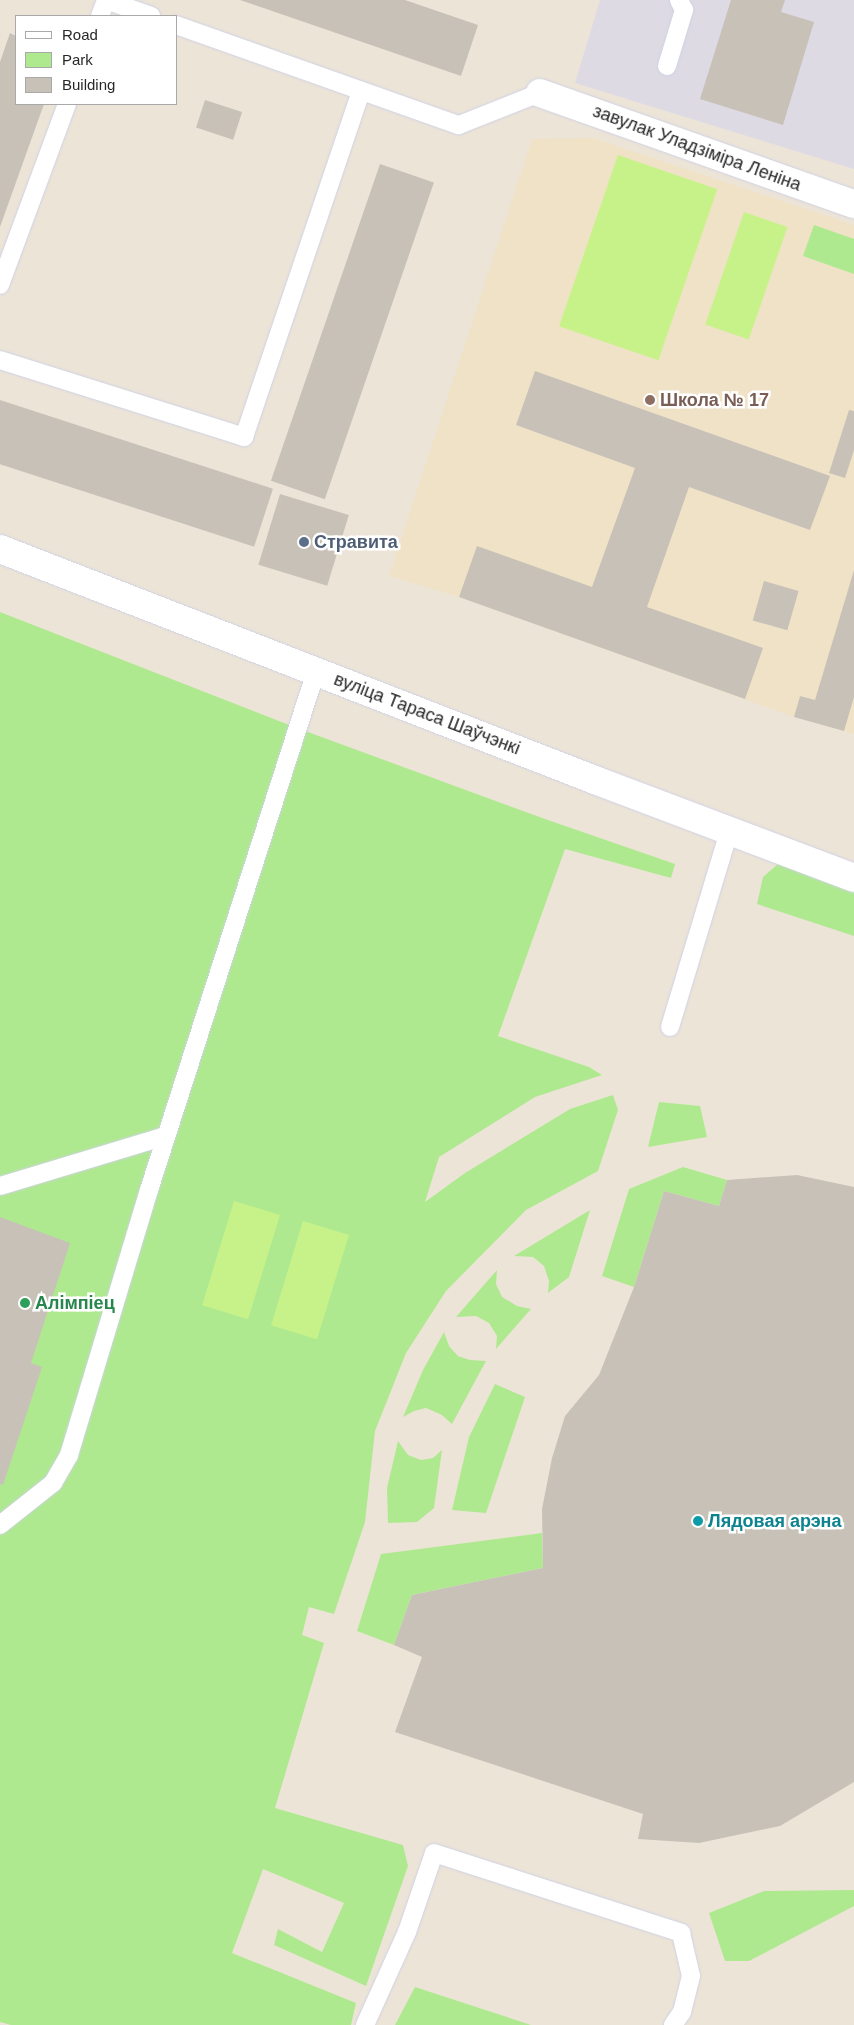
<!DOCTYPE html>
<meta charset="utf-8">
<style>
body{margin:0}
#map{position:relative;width:854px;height:2025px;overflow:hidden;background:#ede4d8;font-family:Arial,sans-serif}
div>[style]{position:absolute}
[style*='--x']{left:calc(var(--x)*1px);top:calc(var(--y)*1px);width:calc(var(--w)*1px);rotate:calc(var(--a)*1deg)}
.industrial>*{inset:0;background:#dddae4}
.education>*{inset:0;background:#f0e2c6}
.green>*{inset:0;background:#afe98f}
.pitch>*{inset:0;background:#c7f289;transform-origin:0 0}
.building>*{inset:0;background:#c7c1b8;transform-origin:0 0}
.roads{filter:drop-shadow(0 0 1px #ced2e3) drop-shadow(0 0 1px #ced2e3)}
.lane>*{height:18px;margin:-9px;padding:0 9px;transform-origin:9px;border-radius:9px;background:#fff}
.street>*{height:28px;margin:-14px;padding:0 14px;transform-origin:14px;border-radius:14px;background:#fff}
.secondary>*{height:28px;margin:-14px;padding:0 14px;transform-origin:14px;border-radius:14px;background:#fff}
.dots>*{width:14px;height:14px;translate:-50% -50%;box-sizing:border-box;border:2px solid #fff;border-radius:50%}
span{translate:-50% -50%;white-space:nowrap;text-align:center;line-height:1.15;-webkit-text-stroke:5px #fff;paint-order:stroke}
.street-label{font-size:18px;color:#282828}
.education-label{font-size:18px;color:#785e54;font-weight:700}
.left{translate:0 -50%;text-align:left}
.service-label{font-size:18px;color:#4e5e75;font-weight:700}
.leisure-label{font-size:18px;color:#27864d;font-weight:700}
.culture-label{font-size:18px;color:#0d838f;font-weight:700}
.legend{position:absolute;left:15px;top:15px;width:162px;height:90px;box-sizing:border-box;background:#fff;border:1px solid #a9a9a9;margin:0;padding:6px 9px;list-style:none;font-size:15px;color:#282828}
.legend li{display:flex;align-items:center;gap:10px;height:25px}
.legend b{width:25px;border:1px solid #a9a9a9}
</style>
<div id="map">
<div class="industrial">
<div style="clip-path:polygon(600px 0,854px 0,854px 169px,575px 83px)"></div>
</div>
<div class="education">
<div style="clip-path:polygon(593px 138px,854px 225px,854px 734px,794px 717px,459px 597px,389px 576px,532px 139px)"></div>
</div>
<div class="green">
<div style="clip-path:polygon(814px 225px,854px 239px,854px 274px,803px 256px)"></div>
<div style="clip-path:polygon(0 612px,297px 728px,545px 819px,675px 864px,671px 878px,565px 849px,498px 1036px,589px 1067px,602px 1075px,535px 1097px,439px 1157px,425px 1202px,465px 1173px,570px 1109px,613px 1095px,618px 1110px,598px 1171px,526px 1210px,446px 1291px,406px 1353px,375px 1431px,365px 1522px,334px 1614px,309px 1607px,302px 1635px,324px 1643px,275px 1808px,403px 1845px,408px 1866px,366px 1986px,274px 1945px,278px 1929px,322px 1952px,344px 1903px,263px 1869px,232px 1953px,356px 2003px,351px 2025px,11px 2025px,0 2022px)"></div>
<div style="clip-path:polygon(778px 864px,854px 891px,854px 936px,757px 904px,763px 877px)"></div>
<div style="clip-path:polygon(659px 1102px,700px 1106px,707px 1137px,648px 1147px)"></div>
<div style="clip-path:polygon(683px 1167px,727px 1180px,719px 1206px,664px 1191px,634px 1287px,602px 1276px,629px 1189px)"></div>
<div style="clip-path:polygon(590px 1210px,569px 1277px,548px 1293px,549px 1281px,544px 1266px,533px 1257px,514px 1256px)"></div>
<div style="clip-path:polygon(497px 1270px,496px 1284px,502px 1297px,517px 1306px,531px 1309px,496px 1349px,497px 1336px,489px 1323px,476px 1316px,456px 1317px)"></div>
<div style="clip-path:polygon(444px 1332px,449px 1346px,458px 1356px,470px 1360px,486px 1361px,452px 1424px,442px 1415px,426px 1408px,414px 1411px,403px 1417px,423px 1370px)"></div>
<div style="clip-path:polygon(495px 1384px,525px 1397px,486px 1513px,452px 1510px,469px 1437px)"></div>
<div style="clip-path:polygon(398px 1441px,408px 1455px,421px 1460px,433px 1458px,442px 1450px,434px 1508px,417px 1522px,388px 1523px,387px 1488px)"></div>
<div style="clip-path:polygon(542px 1533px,543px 1568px,412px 1595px,394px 1645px,357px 1631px,381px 1554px)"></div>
<div style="clip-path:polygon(854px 1890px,854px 1906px,749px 1961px,725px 1961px,709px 1913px,764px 1891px)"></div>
<div style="clip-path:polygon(415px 1987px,531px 2025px,395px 2025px)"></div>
</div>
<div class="pitch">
<div style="left:618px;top:155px;width:105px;height:181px;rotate:19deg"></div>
<div style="left:744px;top:212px;width:46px;height:119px;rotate:19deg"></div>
<div style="left:234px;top:1201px;width:48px;height:109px;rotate:17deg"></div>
<div style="left:303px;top:1221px;width:48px;height:109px;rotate:17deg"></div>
</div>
<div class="building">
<div style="clip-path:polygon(240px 0,405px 0,478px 25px,461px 76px)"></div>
<div style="clip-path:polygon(731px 0,785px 0,781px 12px,814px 22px,783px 125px,700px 99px)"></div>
<div style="clip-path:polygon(10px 33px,16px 36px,16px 104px,44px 104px,0 227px,0 62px)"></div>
<div style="left:205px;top:100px;width:39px;height:29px;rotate:18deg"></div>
<div style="left:380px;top:164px;width:57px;height:335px;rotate:19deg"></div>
<div style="clip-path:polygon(535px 371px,830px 476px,810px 530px,689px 487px,647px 607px,763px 648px,745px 699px,459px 597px,477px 546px,592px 587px,635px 468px,516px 425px)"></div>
<div style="left:0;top:400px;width:287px;height:61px;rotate:18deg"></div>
<div style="clip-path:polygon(849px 410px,854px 411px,854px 450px,845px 478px,829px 473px)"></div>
<div style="left:280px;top:494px;width:72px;height:74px;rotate:17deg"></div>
<div style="clip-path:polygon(854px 570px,854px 697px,844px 731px,794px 717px,800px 696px,815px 700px)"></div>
<div style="left:764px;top:581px;width:36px;height:41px;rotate:16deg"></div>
<div style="clip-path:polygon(797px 1175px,854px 1187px,854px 1782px,780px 1826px,699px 1843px,638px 1839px,643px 1814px,395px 1732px,422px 1657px,394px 1645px,412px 1595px,543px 1568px,542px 1509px,552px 1458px,565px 1416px,599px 1375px,634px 1287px,664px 1191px,719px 1206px,727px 1180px)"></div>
<div style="clip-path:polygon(0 1217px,70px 1243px,31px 1363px,42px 1367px,3px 1485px,0 1484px)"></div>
</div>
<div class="roads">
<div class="lane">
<div style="--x:106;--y:0;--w:48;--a:19.6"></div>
<div style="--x:100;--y:16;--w:17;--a:-69"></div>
<div style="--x:176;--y:25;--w:300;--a:19.5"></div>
<div style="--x:459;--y:125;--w:87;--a:-21.6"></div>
<div style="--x:667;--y:66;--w:59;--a:-73.1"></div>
<div style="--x:684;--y:10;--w:11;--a:-117"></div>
<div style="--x:0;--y:285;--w:193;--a:-69.7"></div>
<div style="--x:0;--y:360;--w:256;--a:17.5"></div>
<div style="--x:244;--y:437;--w:365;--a:-71.3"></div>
<div style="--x:670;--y:1027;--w:205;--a:-73.2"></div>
<div style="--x:0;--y:1186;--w:173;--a:-16.8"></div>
<div style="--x:0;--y:1525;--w:68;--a:-38.4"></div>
<div style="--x:53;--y:1483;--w:32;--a:-60"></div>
<div style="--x:69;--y:1455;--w:277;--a:-73.2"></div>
<div style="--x:149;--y:1190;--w:545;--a:-72.16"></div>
<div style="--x:365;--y:2025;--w:102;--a:-65.7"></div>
<div style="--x:407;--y:1932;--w:83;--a:-71.1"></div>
<div style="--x:434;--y:1853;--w:260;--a:17.9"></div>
<div style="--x:681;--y:1933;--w:44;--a:76.9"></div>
<div style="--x:691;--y:1976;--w:37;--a:104"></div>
<div style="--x:682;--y:2012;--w:16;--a:125"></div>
</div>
<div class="street">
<div style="--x:540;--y:93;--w:333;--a:19.5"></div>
</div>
<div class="secondary">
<div style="--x:0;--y:549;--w:638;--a:21.22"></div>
<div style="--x:595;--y:780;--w:277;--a:20.7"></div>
</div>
</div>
<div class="dots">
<div style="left:650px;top:400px;background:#8d6e63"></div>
<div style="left:304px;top:542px;background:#5c6f8a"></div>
<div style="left:25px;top:1303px;background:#2e9e5b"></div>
<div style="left:698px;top:1521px;background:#0f9aa8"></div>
</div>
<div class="street-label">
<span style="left:697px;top:148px;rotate:20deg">завулак Уладзіміра Леніна</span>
<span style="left:427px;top:714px;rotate:21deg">вуліца Тараса Шаўчэнкі</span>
</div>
<div class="education-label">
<span class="left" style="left:660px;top:400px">Школа № 17</span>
</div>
<div class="service-label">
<span class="left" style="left:314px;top:542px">Стравита</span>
</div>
<div class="leisure-label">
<span class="left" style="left:35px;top:1303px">Алімпіец</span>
</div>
<div class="culture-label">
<span class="left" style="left:708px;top:1521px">Лядовая арэна</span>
</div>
<ul class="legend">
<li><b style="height:6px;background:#fff"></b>Road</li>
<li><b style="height:14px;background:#afe98f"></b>Park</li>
<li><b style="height:14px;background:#c7c1b8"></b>Building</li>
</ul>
</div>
